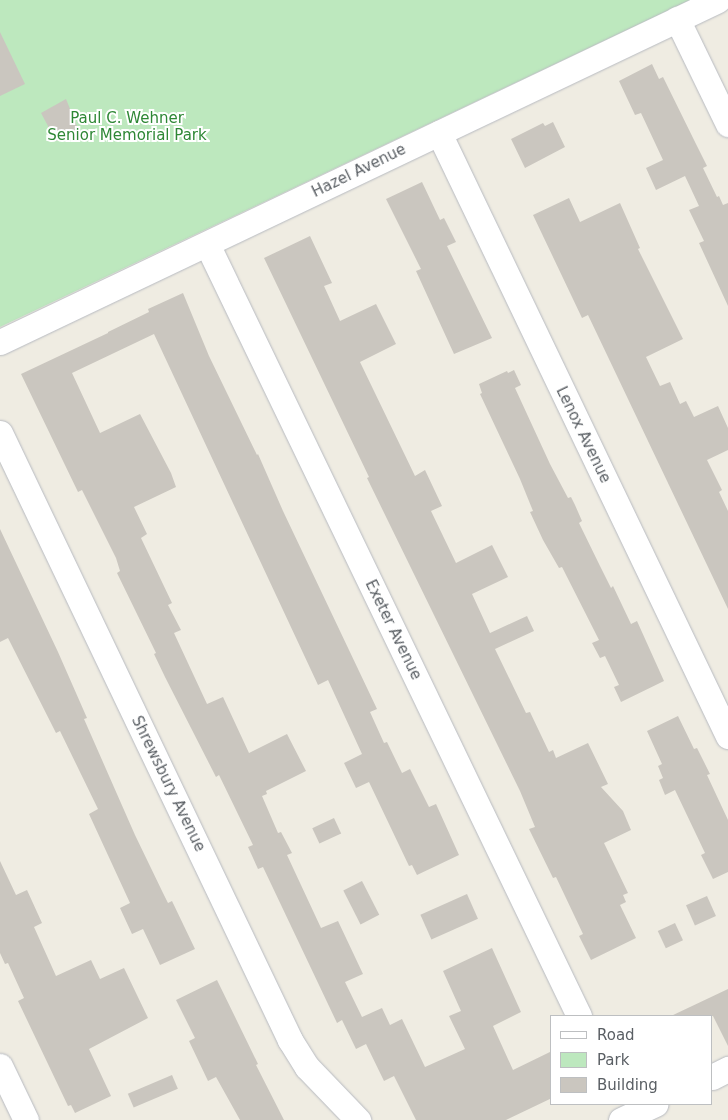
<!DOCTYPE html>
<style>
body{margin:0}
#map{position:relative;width:728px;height:1120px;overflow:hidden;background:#efece2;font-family:"DejaVu Sans",sans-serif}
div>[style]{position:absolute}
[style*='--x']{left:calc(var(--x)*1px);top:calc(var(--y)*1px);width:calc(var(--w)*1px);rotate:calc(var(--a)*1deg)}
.green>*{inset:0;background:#bde8be}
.building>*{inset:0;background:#cac6bf;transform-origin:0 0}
.roads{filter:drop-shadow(0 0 1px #b7bac0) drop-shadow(0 0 1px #b7bac0)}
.minor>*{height:25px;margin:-12.5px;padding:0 12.5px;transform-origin:12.5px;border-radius:12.5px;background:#fff}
span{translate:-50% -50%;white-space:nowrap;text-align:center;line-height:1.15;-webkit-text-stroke:4px #fff;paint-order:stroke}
.park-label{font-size:15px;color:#2e8735}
.street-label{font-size:15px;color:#5a5f64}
.legend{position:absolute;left:550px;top:1015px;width:162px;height:90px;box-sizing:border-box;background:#fff;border:1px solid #bdbfc1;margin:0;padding:6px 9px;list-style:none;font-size:15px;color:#5a5f64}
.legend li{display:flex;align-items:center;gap:10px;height:25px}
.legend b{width:25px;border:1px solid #bdbfc1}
</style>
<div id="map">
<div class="green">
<div style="clip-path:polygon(0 0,690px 0,0 327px)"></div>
</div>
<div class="building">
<div style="clip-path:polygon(0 32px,25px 84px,0 96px)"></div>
<div style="clip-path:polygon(652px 64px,659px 79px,663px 77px,696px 144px,707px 166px,703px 168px,717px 197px,719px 196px,723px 205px,728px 203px,728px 306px,699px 243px,704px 241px,689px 210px,699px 206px,685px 176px,656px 190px,646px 168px,663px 160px,641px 113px,635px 115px,619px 81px)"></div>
<div style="clip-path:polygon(66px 99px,79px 131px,56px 141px,41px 113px)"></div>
<div style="clip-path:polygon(553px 122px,565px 147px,525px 168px,511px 139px,543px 123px,545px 126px)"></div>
<div style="clip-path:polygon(422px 182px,440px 220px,444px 218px,456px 242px,447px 246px,492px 338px,454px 354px,416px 271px,421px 269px,386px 199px)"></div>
<div style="clip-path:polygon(569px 198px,580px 222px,620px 203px,640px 248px,638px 249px,683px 339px,646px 357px,660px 386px,670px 382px,680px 404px,686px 401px,694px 417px,718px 406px,728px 428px,728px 450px,707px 460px,722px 490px,719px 492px,728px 511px,728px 609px,588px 315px,582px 318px,533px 215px)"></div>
<div style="clip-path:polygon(310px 236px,332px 283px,324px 286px,340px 321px,376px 304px,396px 344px,360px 362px,415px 476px,425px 470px,442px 506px,431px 511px,456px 563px,492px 545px,508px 577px,472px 594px,490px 633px,527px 616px,534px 631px,495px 649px,526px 713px,530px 712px,549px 752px,553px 750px,556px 758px,588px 743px,608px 784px,601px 787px,623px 811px,631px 830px,604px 843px,628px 893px,623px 895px,626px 902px,620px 905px,636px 938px,591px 960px,579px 936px,583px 934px,556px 877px,553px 878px,529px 829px,535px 827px,520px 791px,367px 478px,369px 477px,264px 258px)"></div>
<div style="clip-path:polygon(183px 293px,209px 356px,257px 455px,258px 454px,283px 511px,377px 709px,370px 712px,384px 743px,387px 742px,402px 773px,410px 769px,429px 807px,436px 804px,459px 855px,417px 875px,412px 865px,409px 866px,369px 782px,356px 788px,344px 763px,362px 754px,328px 680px,318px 685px,154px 334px,72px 373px,100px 433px,140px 414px,171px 473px,176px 487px,134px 507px,147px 534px,141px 538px,172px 603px,168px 605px,181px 630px,174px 633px,207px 704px,223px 697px,249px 753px,287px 734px,306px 771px,266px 791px,267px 794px,262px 796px,278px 833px,281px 832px,292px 853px,287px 855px,321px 928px,338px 921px,363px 974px,345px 982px,362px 1017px,382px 1008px,390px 1025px,402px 1019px,425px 1067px,465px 1049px,449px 1016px,461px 1011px,443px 971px,492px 948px,521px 1012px,493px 1026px,513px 1070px,552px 1051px,552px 1098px,506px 1120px,416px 1120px,394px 1076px,384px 1081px,366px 1044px,356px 1049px,342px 1020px,337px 1023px,263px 867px,258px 869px,248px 847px,253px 845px,219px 775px,216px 777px,165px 677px,154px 654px,156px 653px,117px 573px,120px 571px,116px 558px,82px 490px,78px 492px,21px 374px,108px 333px,108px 332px,149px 312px,148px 309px)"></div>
<div style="clip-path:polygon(514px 370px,521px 385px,515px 388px,550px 464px,568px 498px,571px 497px,575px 505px,582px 521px,579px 523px,600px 566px,611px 588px,613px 586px,631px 624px,637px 621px,664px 681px,621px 702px,614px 687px,619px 685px,605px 656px,600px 658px,592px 643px,599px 640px,562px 567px,559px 568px,543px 540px,530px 512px,533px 511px,520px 479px,480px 394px,482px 393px,479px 384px,507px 371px,508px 373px)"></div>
<div style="clip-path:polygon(0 529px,58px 652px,87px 718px,84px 719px,135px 835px,163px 893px,168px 903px,172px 901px,195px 949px,160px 965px,143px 929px,132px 934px,120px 908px,130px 903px,89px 814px,98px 809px,60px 731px,56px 733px,8px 638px,0 642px)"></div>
<div style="clip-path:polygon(678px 716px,694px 749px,697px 748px,710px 774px,707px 775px,728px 820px,728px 872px,713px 879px,701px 855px,705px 853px,675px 790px,665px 795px,659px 780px,663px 778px,658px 766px,662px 764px,647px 731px)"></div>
<div style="left:334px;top:818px;width:17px;height:24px;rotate:65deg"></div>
<div style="clip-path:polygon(0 861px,16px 895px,27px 890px,42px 923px,34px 927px,56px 976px,91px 960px,100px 979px,124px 968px,148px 1018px,89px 1049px,111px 1096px,75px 1113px,71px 1105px,68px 1106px,18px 1001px,24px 998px,8px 963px,5px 964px,0 953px)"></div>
<div style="left:362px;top:881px;width:38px;height:21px;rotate:63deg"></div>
<div style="left:467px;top:894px;width:27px;height:51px;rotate:66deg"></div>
<div style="left:707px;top:896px;width:22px;height:23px;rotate:66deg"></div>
<div style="left:675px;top:923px;width:19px;height:19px;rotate:65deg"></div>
<div style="clip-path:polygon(217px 980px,258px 1064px,256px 1065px,284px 1120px,240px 1120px,216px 1077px,208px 1081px,189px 1041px,195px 1038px,176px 1000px)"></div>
<div style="clip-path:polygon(728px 989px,728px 1046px,713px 1016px,671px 1016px)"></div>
<div style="left:172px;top:1075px;width:15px;height:48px;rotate:67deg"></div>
</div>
<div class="roads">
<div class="minor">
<div style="--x:677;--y:19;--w:117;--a:64.1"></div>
<div style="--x:439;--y:133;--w:669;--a:64.39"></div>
<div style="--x:207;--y:244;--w:857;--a:64.27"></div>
<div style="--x:0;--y:342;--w:795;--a:-25.47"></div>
<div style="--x:0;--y:433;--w:673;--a:64.46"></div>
<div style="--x:290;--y:1040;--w:32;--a:58"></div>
<div style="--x:307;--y:1067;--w:74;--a:46.1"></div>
<div style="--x:0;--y:1066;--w:60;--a:64.3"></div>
<div style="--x:712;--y:1077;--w:18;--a:-27"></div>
<div style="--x:621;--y:1120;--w:38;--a:-25"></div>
</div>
</div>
<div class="park-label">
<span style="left:127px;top:127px">Paul C. Wehner<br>Senior Memorial Park</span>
</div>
<div class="street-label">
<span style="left:359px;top:171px;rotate:-26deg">Hazel Avenue</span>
<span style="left:583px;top:435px;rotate:64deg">Lenox Avenue</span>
<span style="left:393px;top:630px;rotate:64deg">Exeter Avenue</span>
<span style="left:168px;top:784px;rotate:64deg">Shrewsbury Avenue</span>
</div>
<ul class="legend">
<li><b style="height:6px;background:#fff"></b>Road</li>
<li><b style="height:14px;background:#bde8be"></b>Park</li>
<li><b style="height:14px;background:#cac6bf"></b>Building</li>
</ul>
</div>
